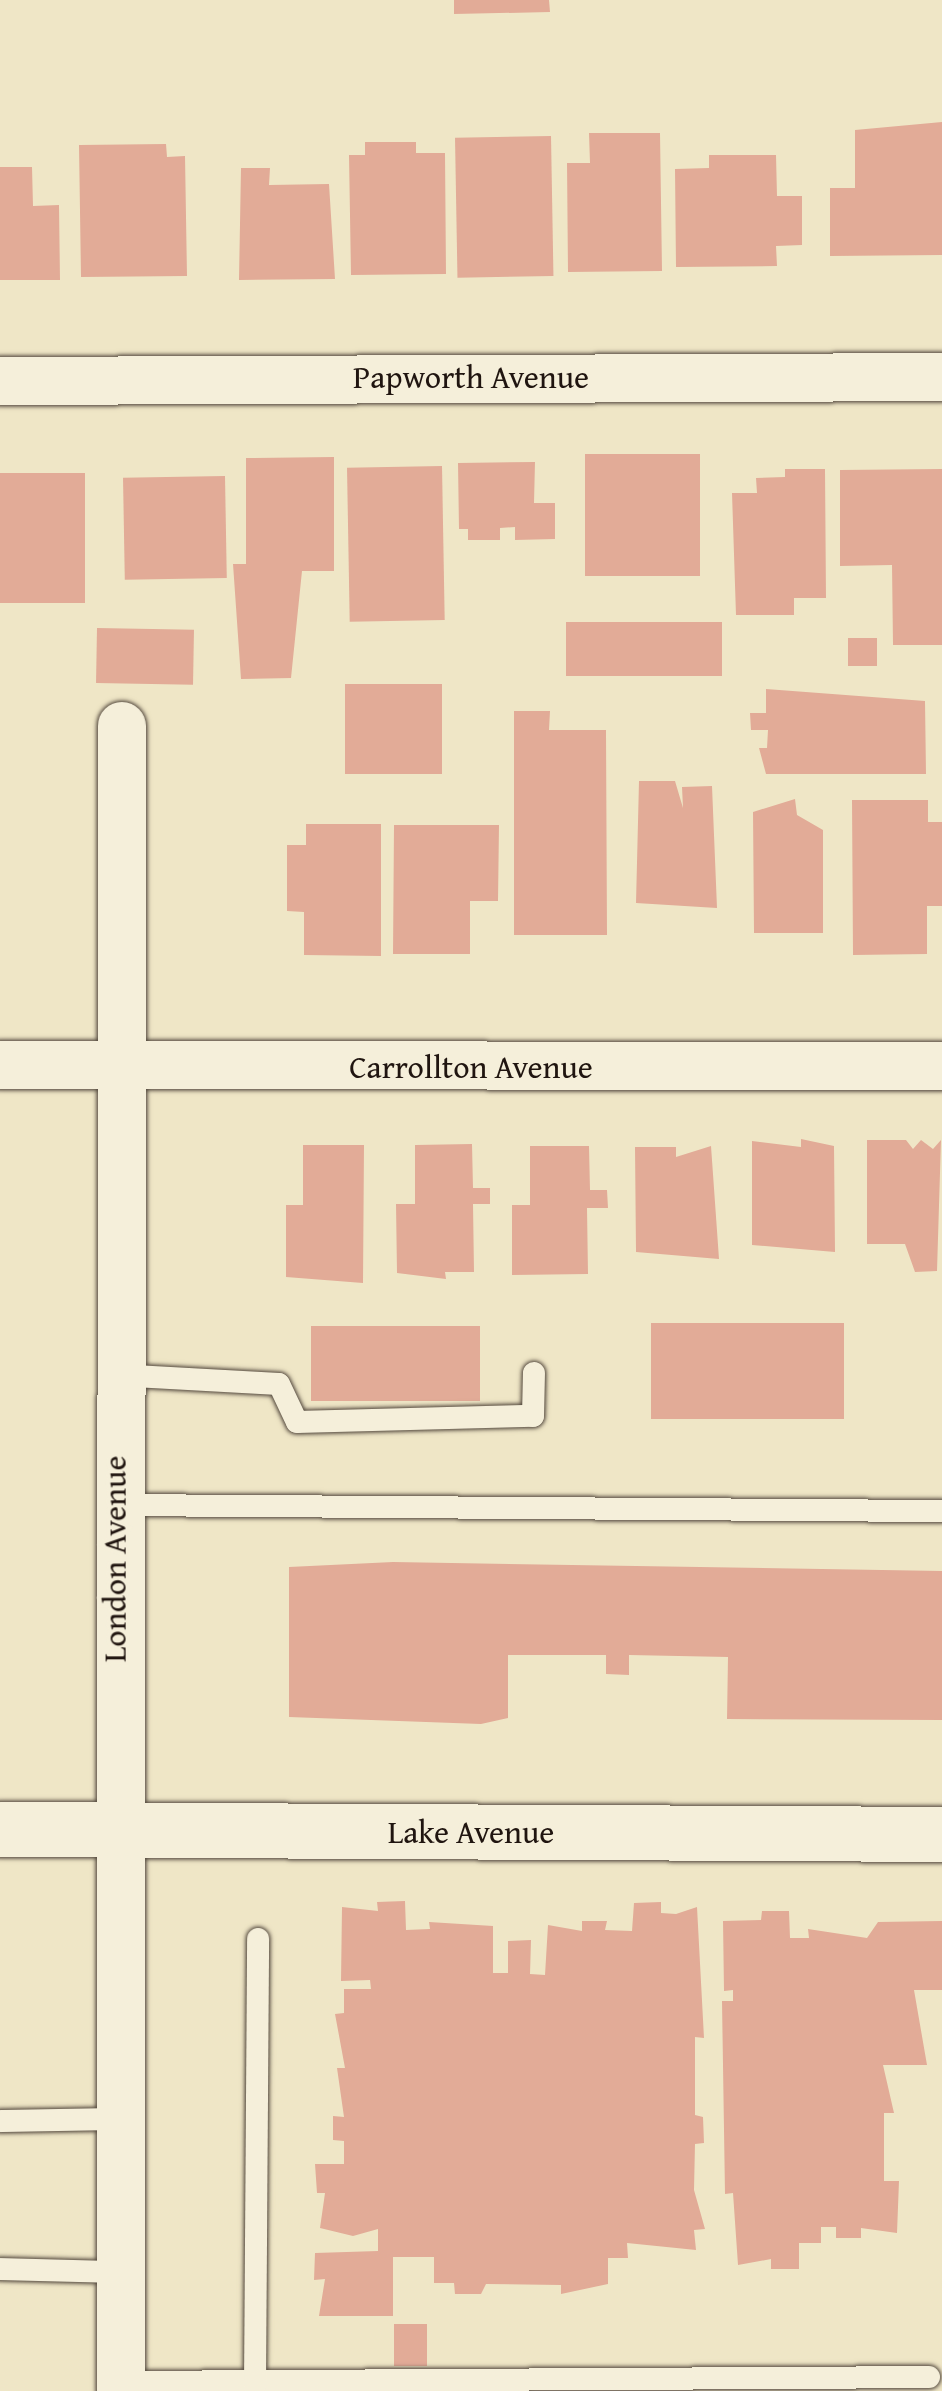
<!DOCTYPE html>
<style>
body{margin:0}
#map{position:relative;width:942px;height:2391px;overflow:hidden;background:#efe6c6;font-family:"Gentium Book Plus",serif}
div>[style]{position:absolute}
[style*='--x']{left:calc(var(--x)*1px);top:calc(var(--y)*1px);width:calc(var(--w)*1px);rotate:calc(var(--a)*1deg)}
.building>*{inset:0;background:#e2ab97;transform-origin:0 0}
.roads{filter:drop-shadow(0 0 2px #54493e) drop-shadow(0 0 2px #54493e)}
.service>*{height:22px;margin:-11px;padding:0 11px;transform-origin:11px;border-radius:11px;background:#f5efda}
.minor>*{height:48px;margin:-24px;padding:0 24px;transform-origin:24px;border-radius:24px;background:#f5efda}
.tertiary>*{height:55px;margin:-27.5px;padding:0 27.5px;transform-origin:27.5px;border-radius:27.5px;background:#f5efda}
span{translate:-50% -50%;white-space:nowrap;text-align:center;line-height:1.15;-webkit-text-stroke:8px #f5efda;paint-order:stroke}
.street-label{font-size:32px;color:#201510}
</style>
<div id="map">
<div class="building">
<div style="clip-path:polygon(454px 0,549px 0,550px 12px,454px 14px)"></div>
<div style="clip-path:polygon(942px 122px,942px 255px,830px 256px,830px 188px,855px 188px,855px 130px)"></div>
<div style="clip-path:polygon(589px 133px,660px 133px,662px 271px,568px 272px,567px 163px,590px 163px)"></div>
<div style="left:551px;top:136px;width:140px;height:96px;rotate:89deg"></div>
<div style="clip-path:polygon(365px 142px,416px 142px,416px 153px,445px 153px,446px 274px,351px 275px,349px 155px,365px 155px)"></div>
<div style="clip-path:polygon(166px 144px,167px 157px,185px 156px,187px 276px,81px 277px,79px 145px)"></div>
<div style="clip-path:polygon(709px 155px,776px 155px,777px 196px,802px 196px,802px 245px,776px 246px,777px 266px,676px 267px,675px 169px,709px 168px)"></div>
<div style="clip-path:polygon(0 167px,32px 167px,33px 206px,59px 205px,60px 280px,0 280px)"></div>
<div style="clip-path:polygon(241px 168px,270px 168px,269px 185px,329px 184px,335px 279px,239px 280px)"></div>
<div style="left:700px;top:454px;width:122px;height:115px;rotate:90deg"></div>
<div style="clip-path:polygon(334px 457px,334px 571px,302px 571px,291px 678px,241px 679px,233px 564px,246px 564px,246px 458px)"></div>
<div style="clip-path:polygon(535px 462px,534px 503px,555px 503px,555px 539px,515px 540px,515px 527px,500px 528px,500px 540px,468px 540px,468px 529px,459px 529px,458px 463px)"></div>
<div style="left:442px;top:466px;width:154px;height:95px;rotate:89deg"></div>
<div style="clip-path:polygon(785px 469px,825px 469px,826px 598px,794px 598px,794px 615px,736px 615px,732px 493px,757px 493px,756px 478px,785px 477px)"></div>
<div style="clip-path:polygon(942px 469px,942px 645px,893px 645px,892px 565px,840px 566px,840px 470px)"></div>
<div style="left:85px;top:473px;width:130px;height:86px;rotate:90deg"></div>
<div style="left:225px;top:476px;width:102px;height:102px;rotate:89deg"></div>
<div style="left:722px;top:622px;width:54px;height:156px;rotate:90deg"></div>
<div style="left:97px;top:628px;width:97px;height:55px;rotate:1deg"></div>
<div style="left:848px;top:638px;width:29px;height:28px"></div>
<div style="left:345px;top:684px;width:97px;height:90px"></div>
<div style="clip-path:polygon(766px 689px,925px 701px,926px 774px,766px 774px,759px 748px,767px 748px,768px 730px,751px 730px,750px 713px,766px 713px)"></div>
<div style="clip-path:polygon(514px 711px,550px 711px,549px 730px,606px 730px,607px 935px,514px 935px)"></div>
<div style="clip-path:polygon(639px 781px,675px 781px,683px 808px,682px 787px,712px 786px,717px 908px,636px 903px)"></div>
<div style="clip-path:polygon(795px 799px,797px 815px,823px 830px,823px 933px,754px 933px,753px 812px)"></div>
<div style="clip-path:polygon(852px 800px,928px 800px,928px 822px,942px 822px,942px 906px,927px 906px,927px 954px,853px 955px)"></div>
<div style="clip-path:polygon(306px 824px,381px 824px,381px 956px,304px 955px,304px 912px,287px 911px,287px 845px,306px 845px)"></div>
<div style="clip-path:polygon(394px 825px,499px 825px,498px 901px,470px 901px,470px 954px,393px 954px)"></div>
<div style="clip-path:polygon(801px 1139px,834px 1146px,835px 1252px,752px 1245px,752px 1141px,801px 1147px)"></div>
<div style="clip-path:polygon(867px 1140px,906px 1140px,913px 1149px,921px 1140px,933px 1149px,941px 1140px,937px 1271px,915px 1272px,905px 1244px,867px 1244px)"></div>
<div style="clip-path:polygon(472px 1144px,473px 1188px,490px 1188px,490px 1204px,473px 1204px,474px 1272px,445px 1272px,446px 1279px,397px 1273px,396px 1204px,415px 1204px,415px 1145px)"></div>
<div style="clip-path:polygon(303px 1145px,364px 1145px,363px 1283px,286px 1277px,286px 1205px,303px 1205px)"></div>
<div style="clip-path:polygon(530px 1146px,589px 1146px,590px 1190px,607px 1190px,608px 1208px,587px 1208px,588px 1274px,512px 1275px,512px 1205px,530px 1205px)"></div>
<div style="clip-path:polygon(711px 1146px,719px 1259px,636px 1252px,635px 1147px,676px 1147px,676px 1157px)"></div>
<div style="left:651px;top:1323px;width:193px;height:96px"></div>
<div style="left:311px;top:1326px;width:169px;height:75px"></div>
<div style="clip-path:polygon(393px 1562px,942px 1571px,942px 1720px,727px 1719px,728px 1657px,629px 1655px,629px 1675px,606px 1674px,606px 1655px,508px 1655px,508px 1718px,481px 1724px,289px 1717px,289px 1567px)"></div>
<div style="clip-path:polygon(405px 1901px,406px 1930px,430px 1929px,429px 1922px,493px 1926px,493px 1973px,508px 1973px,508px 1941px,531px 1940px,530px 1974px,545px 1975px,548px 1925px,582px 1931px,582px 1921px,607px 1921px,605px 1930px,632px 1931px,634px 1903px,661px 1902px,661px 1913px,676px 1914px,697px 1907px,704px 2038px,695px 2037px,695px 2115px,703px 2117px,704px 2143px,695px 2144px,694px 2190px,705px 2229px,694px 2230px,696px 2250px,627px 2243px,628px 2258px,608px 2258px,608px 2284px,561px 2294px,561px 2285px,486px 2284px,481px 2294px,455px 2294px,454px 2283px,434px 2283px,434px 2257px,393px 2257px,393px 2316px,319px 2316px,325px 2279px,314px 2280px,315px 2253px,378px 2251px,378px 2229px,353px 2236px,320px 2228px,325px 2193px,317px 2193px,315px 2164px,344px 2164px,344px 2141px,333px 2140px,333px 2116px,344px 2117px,337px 2068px,345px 2068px,335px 2014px,344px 2013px,344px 1989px,371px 1989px,370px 1980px,341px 1981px,342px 1907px,378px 1911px,377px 1902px)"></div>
<div style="clip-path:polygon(762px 1911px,789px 1911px,790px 1938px,809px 1938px,808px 1929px,867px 1938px,878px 1922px,942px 1921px,942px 1990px,914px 1990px,927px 2065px,883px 2065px,894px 2113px,884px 2113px,884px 2181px,899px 2181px,897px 2233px,861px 2228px,861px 2238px,836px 2238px,836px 2227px,821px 2227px,821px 2243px,799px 2243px,799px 2269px,771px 2269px,771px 2259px,738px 2265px,733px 2193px,725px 2194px,722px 2001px,733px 2001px,733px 1990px,724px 1991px,723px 1921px,761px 1920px)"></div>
<div style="left:394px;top:2324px;width:33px;height:42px"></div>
</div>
<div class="roads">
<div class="service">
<div style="--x:116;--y:1375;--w:163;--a:3.2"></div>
<div style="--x:279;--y:1384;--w:42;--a:64.7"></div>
<div style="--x:297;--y:1422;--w:236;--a:-1.5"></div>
<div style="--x:533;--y:1416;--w:43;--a:-88.7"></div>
<div style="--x:116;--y:1505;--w:826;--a:0.42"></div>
<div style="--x:0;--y:2121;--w:117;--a:-1"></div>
<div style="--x:0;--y:2269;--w:118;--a:1.5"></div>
<div style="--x:121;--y:2382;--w:808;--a:-0.35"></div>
<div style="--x:255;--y:2385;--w:446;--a:-89.6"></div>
</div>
<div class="minor">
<div style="--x:0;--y:381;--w:942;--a:-0.24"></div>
<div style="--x:0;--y:1065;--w:942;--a:0.06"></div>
<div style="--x:121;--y:2391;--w:1665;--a:-89.97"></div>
</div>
<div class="tertiary">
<div style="--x:0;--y:1829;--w:942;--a:0.3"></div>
</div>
</div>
<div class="street-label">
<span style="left:471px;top:377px">Papworth Avenue</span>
<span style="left:471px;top:1067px">Carrollton Avenue</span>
<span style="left:115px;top:1559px;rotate:-90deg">London Avenue</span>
<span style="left:471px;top:1832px">Lake Avenue</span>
</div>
</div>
